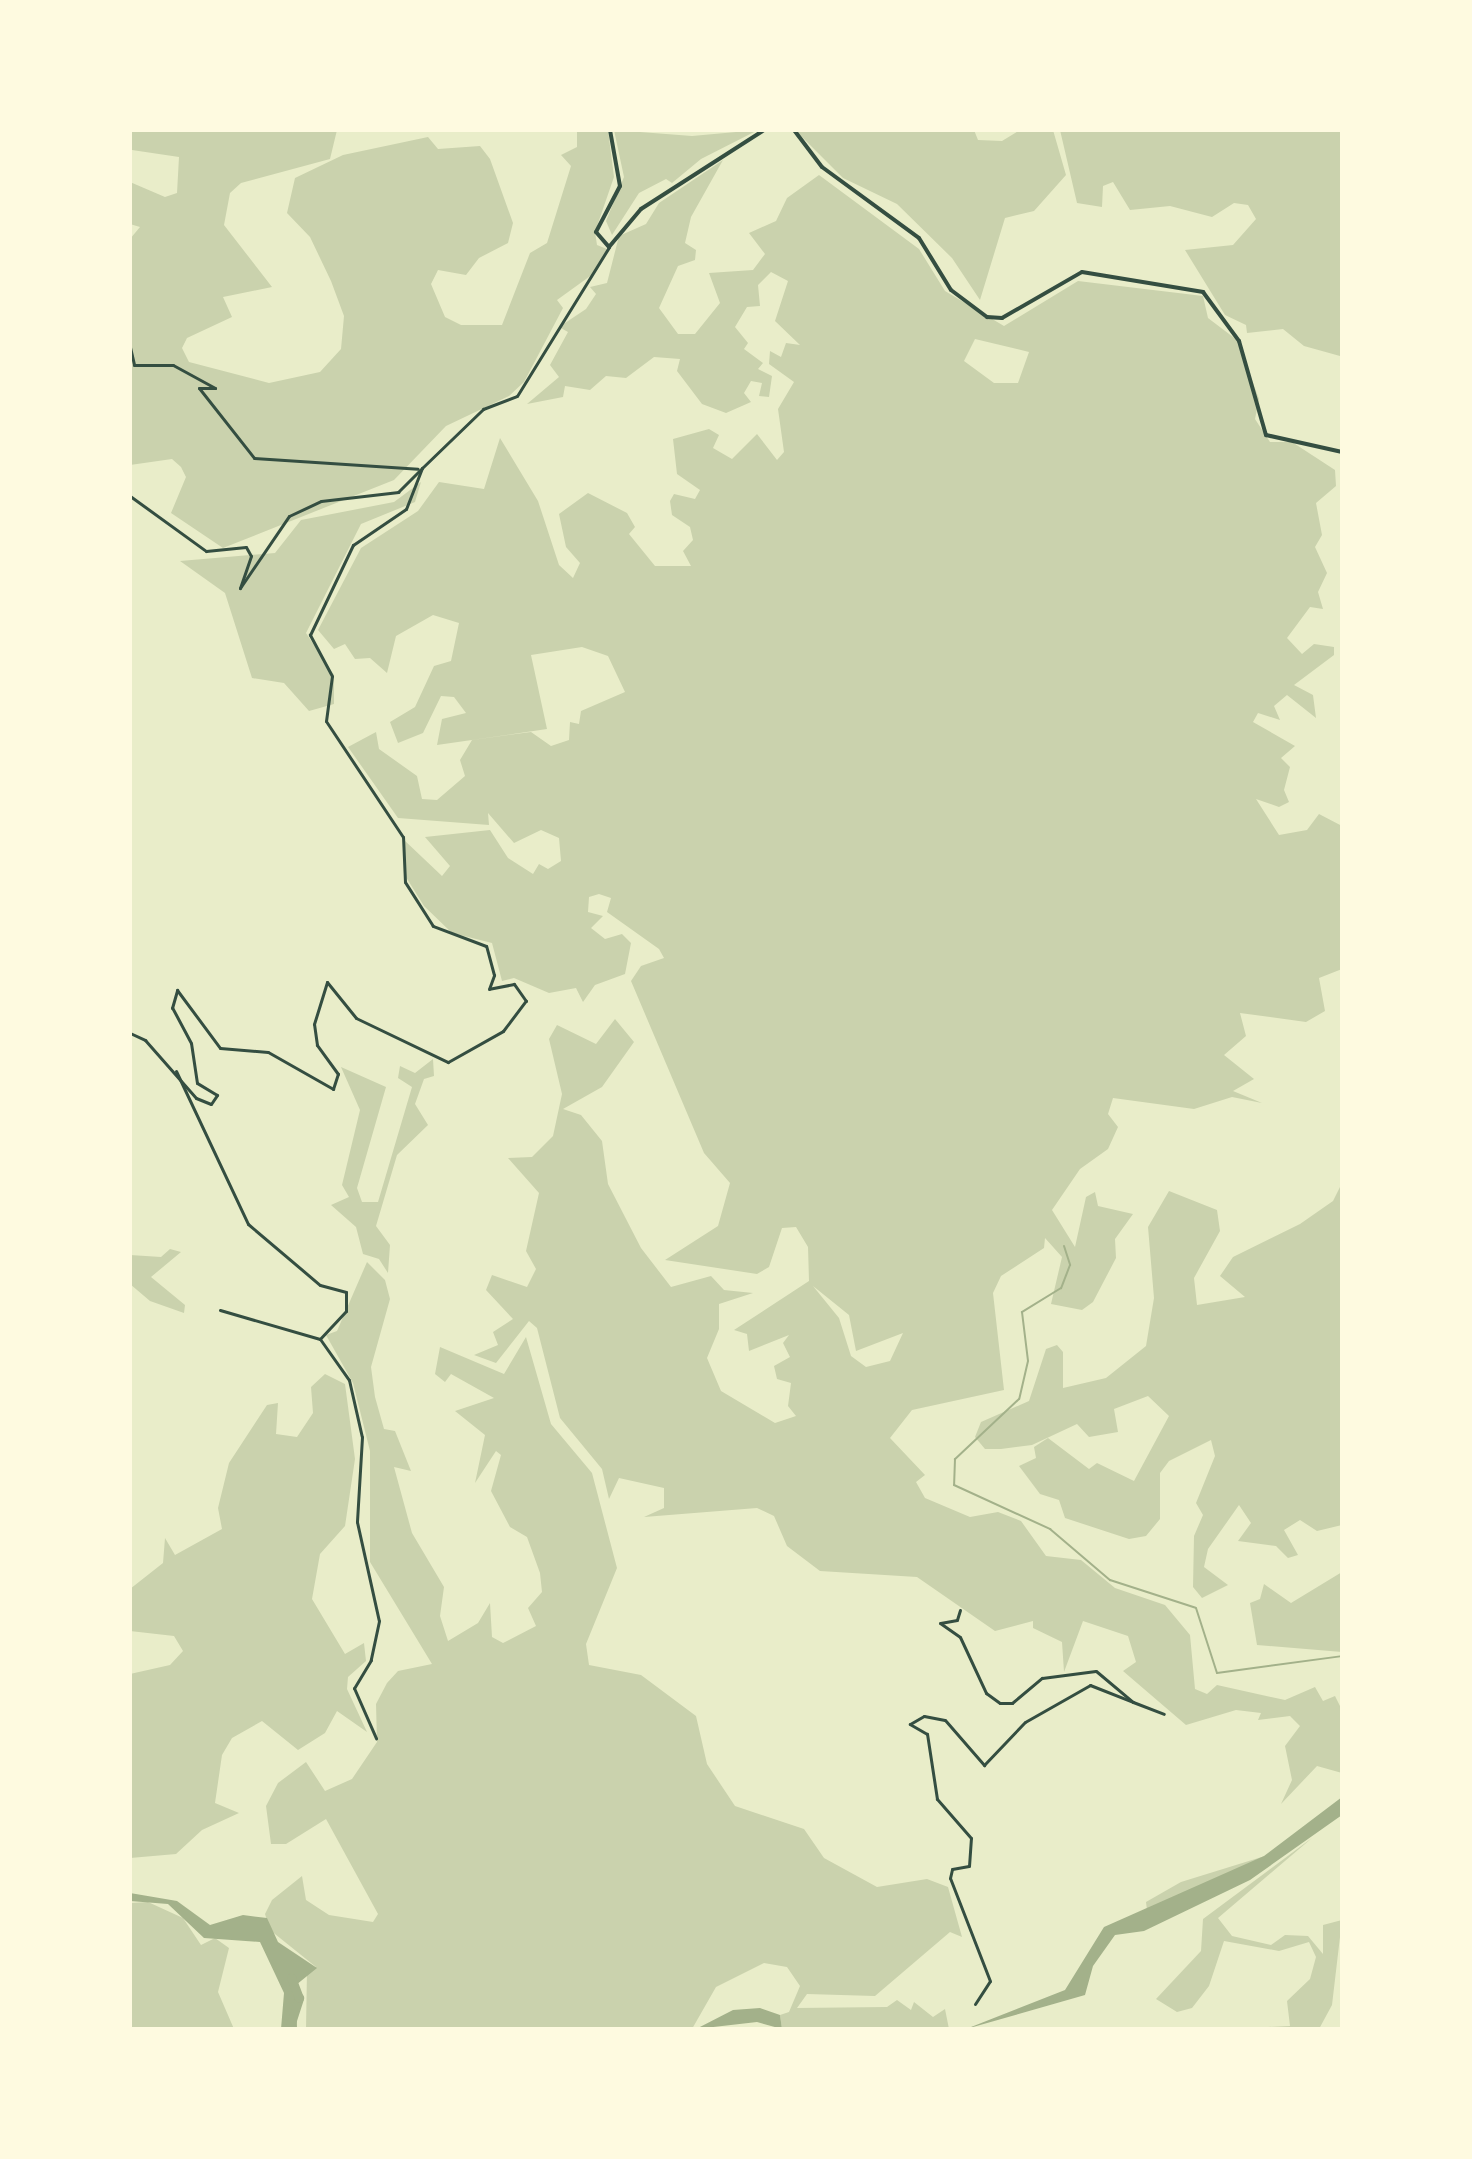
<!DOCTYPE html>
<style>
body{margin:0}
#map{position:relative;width:1472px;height:2159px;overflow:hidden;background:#e9edc9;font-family:Karla,sans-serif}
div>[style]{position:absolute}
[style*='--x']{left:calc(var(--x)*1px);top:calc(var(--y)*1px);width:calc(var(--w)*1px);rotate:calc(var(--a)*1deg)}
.green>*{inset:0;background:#cad2ad}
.water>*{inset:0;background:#a3b18a}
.stream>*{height:2px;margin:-1px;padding:0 1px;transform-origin:1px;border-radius:1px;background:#a3b18a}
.river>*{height:9px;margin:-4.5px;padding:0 4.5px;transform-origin:4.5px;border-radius:4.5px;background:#a3b18a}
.minor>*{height:3px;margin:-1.5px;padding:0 1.5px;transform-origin:1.5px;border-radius:1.5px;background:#344e41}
.tertiary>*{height:3px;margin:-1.5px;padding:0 1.5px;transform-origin:1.5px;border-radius:1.5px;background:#344e41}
.secondary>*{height:4px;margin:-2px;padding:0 2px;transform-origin:2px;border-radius:2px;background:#344e41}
span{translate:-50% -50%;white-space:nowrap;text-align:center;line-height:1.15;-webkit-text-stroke:6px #fefae0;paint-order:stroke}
.frame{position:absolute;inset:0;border:132px solid #fefae0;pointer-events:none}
</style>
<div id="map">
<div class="green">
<div style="clip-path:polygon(130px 130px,337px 130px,330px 159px,241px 183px,230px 193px,224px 225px,272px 287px,223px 297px,232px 317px,187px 338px,182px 348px,189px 362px,269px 383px,320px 372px,341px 349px,344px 316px,331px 281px,310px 237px,287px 213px,295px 178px,343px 155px,428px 137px,438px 149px,480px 146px,490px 159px,513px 223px,508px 243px,479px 258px,466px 275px,438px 270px,431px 284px,445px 317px,461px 325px,502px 325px,530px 253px,547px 243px,571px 166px,561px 155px,577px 147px,577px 130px,608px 130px,614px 177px,595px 232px,597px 245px,607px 249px,593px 274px,557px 300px,563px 308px,524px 382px,509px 396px,446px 426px,394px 480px,223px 548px,171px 513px,186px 477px,181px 467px,172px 459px,130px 465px,130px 239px,140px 227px,130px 224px,130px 182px,165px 197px,177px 193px,179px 157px,132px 150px)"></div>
<div style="clip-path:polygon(614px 130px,692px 136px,758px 130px,701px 159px,672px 183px,666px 179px,639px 193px,612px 235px,606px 221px,624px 177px)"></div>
<div style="clip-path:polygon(795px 130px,974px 130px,978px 140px,1002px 141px,1020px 130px,1053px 130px,1066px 175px,1034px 211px,1005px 218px,980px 300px,952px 258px,897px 204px,843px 178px)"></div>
<div style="clip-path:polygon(1060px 130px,1342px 130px,1340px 356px,1304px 346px,1283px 329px,1247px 333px,1246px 325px,1225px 315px,1185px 250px,1233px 245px,1256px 219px,1248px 205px,1234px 203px,1212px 217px,1170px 206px,1130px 210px,1113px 182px,1103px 186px,1102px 207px,1077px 203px)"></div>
<div style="clip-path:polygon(evenodd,723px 160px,691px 217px,685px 243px,696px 250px,695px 260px,678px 266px,659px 308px,678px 334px,695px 334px,720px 303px,709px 273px,753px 270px,765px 254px,749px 233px,776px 221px,787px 198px,819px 175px,919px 249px,945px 291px,1004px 326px,1078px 281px,1203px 296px,1208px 318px,1237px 340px,1259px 399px,1255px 419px,1270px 442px,1292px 442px,1335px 470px,1336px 486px,1316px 503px,1322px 535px,1315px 547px,1327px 573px,1318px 592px,1323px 609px,1310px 607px,1287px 638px,1302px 654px,1314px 644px,1334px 647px,1334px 655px,1294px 685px,1313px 695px,1316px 718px,1287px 695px,1274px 706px,1280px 720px,1258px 713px,1253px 722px,1295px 746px,1281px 758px,1290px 767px,1284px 790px,1289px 802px,1279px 807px,1256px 799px,1279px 835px,1307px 830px,1319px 814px,1342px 826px,1342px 969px,1319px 978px,1325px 1011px,1306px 1022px,1240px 1013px,1246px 1036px,1224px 1055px,1254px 1079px,1233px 1091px,1262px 1103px,1232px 1097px,1194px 1109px,1113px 1098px,1108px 1114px,1118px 1127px,1108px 1149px,1080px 1169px,1052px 1210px,1075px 1247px,1086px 1197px,1095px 1192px,1098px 1206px,1133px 1214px,1115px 1239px,1116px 1258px,1093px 1302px,1082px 1310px,1051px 1304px,1062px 1257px,1045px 1238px,1044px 1248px,1001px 1276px,993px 1293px,1004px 1390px,912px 1410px,890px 1438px,925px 1475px,916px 1482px,925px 1498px,970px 1517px,998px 1512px,1021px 1521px,1046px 1556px,1081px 1560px,1115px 1588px,1165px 1605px,1190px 1635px,1195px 1689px,1207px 1694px,1217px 1685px,1285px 1700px,1315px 1687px,1323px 1701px,1335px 1696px,1342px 1710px,1342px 1773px,1317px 1766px,1281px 1804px,1292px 1780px,1285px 1746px,1300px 1726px,1290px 1716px,1258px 1720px,1261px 1713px,1236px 1710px,1186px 1725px,1123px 1671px,1136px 1662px,1128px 1636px,1083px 1621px,1064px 1672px,1062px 1642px,1033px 1628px,1033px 1621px,995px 1631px,917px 1577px,820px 1571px,787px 1546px,774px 1516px,757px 1508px,644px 1517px,664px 1508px,664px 1488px,619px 1478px,609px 1499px,602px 1469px,560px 1418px,537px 1328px,529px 1321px,496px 1363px,474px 1355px,498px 1345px,493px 1332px,513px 1319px,486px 1290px,492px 1275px,527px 1287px,536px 1269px,526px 1251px,539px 1193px,508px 1158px,532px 1157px,553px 1136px,562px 1094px,549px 1039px,557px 1025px,596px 1044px,615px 1019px,634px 1042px,602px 1087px,563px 1109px,581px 1115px,602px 1141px,608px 1184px,641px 1248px,671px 1287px,711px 1276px,724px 1290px,753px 1293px,719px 1304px,719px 1329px,707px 1358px,721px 1391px,775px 1423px,796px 1416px,788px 1406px,791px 1383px,777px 1379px,774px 1366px,790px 1357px,783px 1343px,789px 1335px,749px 1351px,747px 1334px,734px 1330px,809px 1281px,808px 1247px,796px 1227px,782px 1228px,769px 1267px,757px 1274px,665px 1260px,718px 1226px,730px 1183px,704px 1153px,631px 981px,641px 966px,664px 958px,659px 949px,607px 912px,611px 898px,599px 894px,589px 897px,588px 912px,603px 916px,591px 928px,605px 939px,622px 934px,631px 943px,625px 974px,595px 985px,583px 1002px,576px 988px,549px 993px,514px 978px,502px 981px,492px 943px,452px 933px,424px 906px,404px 874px,403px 839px,442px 876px,450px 866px,425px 837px,490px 830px,508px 858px,533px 874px,539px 864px,548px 869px,561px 861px,559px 838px,541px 830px,514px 843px,488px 813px,489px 825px,398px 818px,348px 747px,376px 732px,379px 749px,417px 776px,422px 799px,437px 800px,465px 776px,460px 760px,472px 740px,531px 732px,551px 746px,569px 740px,570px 722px,579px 724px,581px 711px,625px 692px,608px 656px,582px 647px,531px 655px,547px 729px,437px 745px,442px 719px,466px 713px,454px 697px,441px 696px,423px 733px,398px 743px,390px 722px,415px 707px,434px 666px,451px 661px,459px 623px,433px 615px,396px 636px,387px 673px,370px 658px,355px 659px,345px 644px,334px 649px,318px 630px,361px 548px,418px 511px,439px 482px,484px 489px,500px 438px,538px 501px,559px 565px,573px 578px,580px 563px,566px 547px,559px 514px,588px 493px,627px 513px,635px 527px,629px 534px,655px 566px,691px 566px,683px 551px,693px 540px,690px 527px,672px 515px,670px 501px,674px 494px,695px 499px,700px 490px,677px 474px,673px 439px,709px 429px,719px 435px,713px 448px,732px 459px,757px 434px,777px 460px,784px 452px,778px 409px,794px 382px,769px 364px,770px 351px,781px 357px,786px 343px,800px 345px,775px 321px,788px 281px,771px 272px,758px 285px,760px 306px,747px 307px,735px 327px,748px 343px,744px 349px,763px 363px,758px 369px,772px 376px,769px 397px,759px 396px,762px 383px,751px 381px,744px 393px,751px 402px,726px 413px,702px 404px,677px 371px,680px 359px,654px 357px,626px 378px,606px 376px,590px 390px,565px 386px,563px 397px,527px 404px,559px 377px,550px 365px,568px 332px,559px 327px,586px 309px,596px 294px,590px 287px,607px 283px,619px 236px,646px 224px,659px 203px,723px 160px,975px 339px,1029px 352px,1018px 383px,994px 383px,964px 361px,975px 339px,723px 160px,813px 1286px,849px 1315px,856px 1351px,903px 1333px,890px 1361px,866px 1367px,851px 1356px,839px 1318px,813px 1286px)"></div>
<div style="clip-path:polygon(421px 482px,415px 502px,361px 524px,306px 633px,334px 675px,334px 704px,309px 711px,284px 683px,252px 678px,225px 593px,180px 561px,275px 553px,301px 520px,394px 502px)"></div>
<div style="clip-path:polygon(433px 1059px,434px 1076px,424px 1079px,415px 1104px,428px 1125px,397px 1155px,376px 1226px,390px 1245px,388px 1273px,379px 1259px,363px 1254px,356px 1227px,331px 1205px,349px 1197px,342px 1185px,360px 1110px,341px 1067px,386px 1087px,357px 1188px,362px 1202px,378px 1202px,412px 1087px,398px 1078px,400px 1066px,415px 1073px)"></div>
<div style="clip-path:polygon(1342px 1183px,1342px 1525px,1317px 1531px,1300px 1520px,1284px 1530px,1298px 1555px,1288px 1558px,1276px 1546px,1238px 1541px,1251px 1523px,1239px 1505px,1208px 1549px,1204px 1567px,1228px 1585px,1202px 1598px,1193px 1587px,1194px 1536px,1203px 1515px,1196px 1503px,1215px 1456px,1211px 1440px,1169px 1461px,1160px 1473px,1160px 1519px,1146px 1536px,1129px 1539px,1065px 1518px,1059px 1500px,1040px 1494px,1019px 1466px,1036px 1458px,1034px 1447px,1048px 1438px,1089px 1469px,1097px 1463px,1134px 1481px,1169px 1416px,1148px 1396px,1114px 1409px,1118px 1432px,1089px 1437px,1077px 1424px,1032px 1445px,1001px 1449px,985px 1449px,975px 1437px,981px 1422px,1029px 1401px,1046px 1349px,1057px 1345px,1063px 1352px,1063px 1388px,1106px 1378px,1146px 1346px,1154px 1298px,1148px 1227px,1169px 1191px,1217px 1210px,1220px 1231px,1194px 1278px,1197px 1305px,1245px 1297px,1220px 1276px,1233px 1257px,1300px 1224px,1333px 1201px)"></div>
<div style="clip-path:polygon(170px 1249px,181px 1252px,151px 1277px,185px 1305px,184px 1313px,150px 1301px,130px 1284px,130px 1255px,161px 1257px)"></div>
<div style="clip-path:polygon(367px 1262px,385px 1280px,390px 1299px,371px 1367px,375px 1397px,384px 1429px,395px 1431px,411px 1471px,394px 1467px,412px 1533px,444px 1587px,440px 1616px,448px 1641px,478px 1623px,490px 1603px,492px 1637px,503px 1643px,536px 1626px,528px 1608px,542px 1592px,540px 1573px,527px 1537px,510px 1527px,491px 1491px,501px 1455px,496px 1451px,475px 1483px,485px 1435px,455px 1411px,494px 1398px,451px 1374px,445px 1382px,435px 1374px,440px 1347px,504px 1374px,526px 1337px,551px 1424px,592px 1473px,617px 1568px,586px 1644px,589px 1665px,641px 1675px,696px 1716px,707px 1764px,735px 1806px,804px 1829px,824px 1858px,877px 1887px,927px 1879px,948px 1887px,962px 1937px,950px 1932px,875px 1996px,807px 1994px,797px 2008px,887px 2007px,897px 2000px,911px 2010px,914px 2002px,933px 2017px,945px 2009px,949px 2029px,782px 2029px,780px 2015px,789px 2012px,800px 1986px,787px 1967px,764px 1963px,716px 1987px,692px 2029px,306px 2029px,307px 1970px,316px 1967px,270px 1930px,265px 1914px,272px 1900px,302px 1876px,306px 1900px,329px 1915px,373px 1922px,378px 1914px,326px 1819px,286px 1844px,271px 1844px,266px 1806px,278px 1783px,306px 1762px,325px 1791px,352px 1779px,377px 1742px,376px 1704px,387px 1683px,398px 1671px,432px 1664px,370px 1562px,370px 1451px,353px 1383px,326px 1335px,337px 1331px)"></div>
<div style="clip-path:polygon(325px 1374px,345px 1384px,355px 1459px,345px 1526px,320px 1554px,312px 1599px,345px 1654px,364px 1643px,366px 1661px,348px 1677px,347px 1689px,367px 1732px,337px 1711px,325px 1733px,298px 1750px,262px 1721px,232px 1738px,222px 1755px,215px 1803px,239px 1813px,202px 1830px,176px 1854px,130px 1858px,130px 1674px,170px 1665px,183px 1651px,174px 1636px,130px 1631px,130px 1589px,163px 1563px,165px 1538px,175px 1555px,222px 1529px,218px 1508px,229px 1463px,267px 1405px,278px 1403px,276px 1434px,297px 1437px,313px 1413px,311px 1387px)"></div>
<div style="clip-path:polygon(1342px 1572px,1342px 1652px,1257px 1645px,1250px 1603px,1260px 1599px,1264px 1584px,1291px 1603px)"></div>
<div style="clip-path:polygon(1312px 1838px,1218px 1918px,1232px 1936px,1271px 1945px,1285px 1935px,1308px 1936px,1323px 1954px,1323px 1925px,1342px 1920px,1332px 2005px,1319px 2029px,1270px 2029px,1268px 2027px,1290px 2026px,1287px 2001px,1310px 1979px,1316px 1957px,1309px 1942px,1279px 1951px,1224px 1941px,1209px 1986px,1192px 2008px,1177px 2012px,1156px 1999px,1201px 1951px,1203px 1919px)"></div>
<div style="clip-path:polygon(1265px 1856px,1226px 1877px,1147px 1910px,1146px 1902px,1181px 1882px)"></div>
<div style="clip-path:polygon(148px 1902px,183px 1918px,201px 1945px,215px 1938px,229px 1948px,218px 1992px,234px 2029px,130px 2029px,130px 1903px)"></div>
</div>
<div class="water">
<div style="clip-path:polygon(1342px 1797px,1342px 1815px,1250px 1880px,1144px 1931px,1115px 1935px,1093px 1966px,1085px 1995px,966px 2029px,1065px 1990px,1104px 1927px,1264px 1856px)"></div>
<div style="clip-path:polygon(130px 1893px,177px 1901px,210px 1925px,243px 1915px,267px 1918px,278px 1942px,317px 1968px,296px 1985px,297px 2029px,281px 2029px,284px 1993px,260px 1942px,204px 1938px,168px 1904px,130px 1901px)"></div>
<div style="clip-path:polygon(760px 2008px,780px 2015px,782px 2029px,757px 2022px,696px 2029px,733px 2010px)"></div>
</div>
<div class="stream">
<div style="--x:1064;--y:1246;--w:20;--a:72"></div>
<div style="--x:1070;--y:1265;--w:25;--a:111"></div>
<div style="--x:1061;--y:1288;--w:46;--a:148.4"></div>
<div style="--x:1022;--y:1312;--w:49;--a:83"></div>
<div style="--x:1028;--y:1361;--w:39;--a:103"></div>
<div style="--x:1019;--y:1399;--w:88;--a:136.8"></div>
<div style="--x:955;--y:1459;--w:26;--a:92"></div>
<div style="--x:954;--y:1485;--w:106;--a:24.6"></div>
<div style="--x:1050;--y:1529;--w:79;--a:40.4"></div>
<div style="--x:1110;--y:1580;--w:90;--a:18"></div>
<div style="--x:1196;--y:1608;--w:68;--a:72.1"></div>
<div style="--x:1217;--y:1673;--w:126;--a:-7.7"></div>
</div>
<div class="river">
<div style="--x:289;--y:2029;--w:33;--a:-72"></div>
<div style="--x:299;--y:1998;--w:22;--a:-111"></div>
</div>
<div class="minor">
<div style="--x:130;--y:347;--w:18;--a:77"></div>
<div style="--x:134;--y:365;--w:39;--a:0"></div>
<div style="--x:173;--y:365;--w:48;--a:28.7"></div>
<div style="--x:215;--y:388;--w:16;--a:180"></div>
<div style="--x:199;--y:388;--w:89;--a:51.8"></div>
<div style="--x:254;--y:458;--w:164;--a:3.8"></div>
<div style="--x:130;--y:496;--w:94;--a:35.9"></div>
<div style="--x:206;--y:551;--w:40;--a:-5.7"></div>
<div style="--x:246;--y:547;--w:10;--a:61"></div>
<div style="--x:251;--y:556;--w:34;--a:109"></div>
<div style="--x:240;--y:588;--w:87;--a:-55.8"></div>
<div style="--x:289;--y:516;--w:35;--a:-25"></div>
<div style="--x:321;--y:501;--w:78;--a:-6.7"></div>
<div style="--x:398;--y:492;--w:34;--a:-45"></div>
<div style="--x:220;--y:1310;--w:104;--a:16.2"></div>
<div style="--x:960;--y:1610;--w:10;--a:107"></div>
<div style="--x:957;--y:1620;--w:17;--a:170"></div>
<div style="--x:940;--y:1623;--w:24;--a:35"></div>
<div style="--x:960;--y:1637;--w:62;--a:65.1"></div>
<div style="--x:986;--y:1693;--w:17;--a:36"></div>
<div style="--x:1000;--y:1703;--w:12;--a:0"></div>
<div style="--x:1012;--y:1703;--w:39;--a:-40"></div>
<div style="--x:1042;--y:1678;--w:54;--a:-7.4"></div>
<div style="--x:1096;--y:1671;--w:48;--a:40"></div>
<div style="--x:1133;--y:1702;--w:33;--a:21"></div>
<div style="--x:975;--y:2004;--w:27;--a:-57"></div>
<div style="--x:990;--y:1981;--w:110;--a:-111.2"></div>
<div style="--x:950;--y:1878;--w:9;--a:-77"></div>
<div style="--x:952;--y:1869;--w:17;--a:-10"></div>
<div style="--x:969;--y:1866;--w:28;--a:-86"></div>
<div style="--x:971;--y:1838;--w:52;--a:-131.1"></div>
<div style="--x:937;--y:1799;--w:66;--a:-98.7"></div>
<div style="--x:927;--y:1734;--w:20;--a:-150"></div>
<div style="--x:910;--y:1724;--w:16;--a:-30"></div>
<div style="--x:924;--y:1716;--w:21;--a:11"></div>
<div style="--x:945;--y:1720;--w:60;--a:49.1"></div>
<div style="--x:984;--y:1765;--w:59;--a:-46.4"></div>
<div style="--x:1025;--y:1722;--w:75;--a:-29.6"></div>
<div style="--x:1090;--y:1685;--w:46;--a:21.6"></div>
</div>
<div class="tertiary">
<div style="--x:130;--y:1033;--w:17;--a:25"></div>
<div style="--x:145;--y:1040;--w:77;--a:48.7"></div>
<div style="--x:196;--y:1098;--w:16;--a:22"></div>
<div style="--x:211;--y:1104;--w:11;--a:-56"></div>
<div style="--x:217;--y:1095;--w:23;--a:-149"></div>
<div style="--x:197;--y:1083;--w:40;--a:-98.5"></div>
<div style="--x:191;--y:1043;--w:40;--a:-118"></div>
<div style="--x:172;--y:1008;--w:19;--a:-74"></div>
<div style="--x:177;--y:990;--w:72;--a:53.4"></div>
<div style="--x:220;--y:1048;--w:48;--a:4.8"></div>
<div style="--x:268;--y:1052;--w:75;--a:29.6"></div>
<div style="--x:333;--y:1089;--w:16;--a:-72"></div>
<div style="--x:338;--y:1074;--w:36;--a:-126"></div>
<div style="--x:317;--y:1045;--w:21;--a:-98"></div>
<div style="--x:314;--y:1024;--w:44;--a:-72.8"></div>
<div style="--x:327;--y:982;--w:46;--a:51.1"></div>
<div style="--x:356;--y:1018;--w:102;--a:25.6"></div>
<div style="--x:448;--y:1062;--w:63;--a:-29.4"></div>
<div style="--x:503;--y:1031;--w:38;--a:-53"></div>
<div style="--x:526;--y:1001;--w:21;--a:-125"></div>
<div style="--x:514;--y:984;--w:25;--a:169"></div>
<div style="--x:489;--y:989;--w:15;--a:-70"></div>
<div style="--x:494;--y:975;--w:30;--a:-105"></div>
<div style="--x:486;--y:946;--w:57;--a:-159.3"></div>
<div style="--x:433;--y:926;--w:52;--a:-122.5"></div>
<div style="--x:405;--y:882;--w:45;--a:-92.5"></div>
<div style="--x:403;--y:837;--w:139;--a:-123.6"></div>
<div style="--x:326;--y:721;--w:45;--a:-82.4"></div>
<div style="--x:332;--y:676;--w:47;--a:-118.2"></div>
<div style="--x:310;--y:635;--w:100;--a:-64.5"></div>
<div style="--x:353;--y:545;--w:64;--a:-34.2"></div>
<div style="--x:406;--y:509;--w:44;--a:-68.7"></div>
<div style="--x:422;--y:468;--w:85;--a:-44"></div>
<div style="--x:483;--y:409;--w:36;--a:-21"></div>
<div style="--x:517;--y:396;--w:175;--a:-58.3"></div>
<div style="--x:176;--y:1071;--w:169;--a:64.8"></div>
<div style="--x:248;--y:1224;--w:94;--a:40.3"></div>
<div style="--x:320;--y:1285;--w:27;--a:15"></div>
<div style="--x:346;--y:1292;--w:19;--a:90"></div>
<div style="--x:346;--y:1311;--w:38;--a:133"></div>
<div style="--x:320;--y:1339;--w:50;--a:54.7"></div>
<div style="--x:349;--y:1380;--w:58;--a:77.2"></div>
<div style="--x:362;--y:1437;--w:85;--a:93.4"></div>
<div style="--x:357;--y:1522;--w:101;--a:77.5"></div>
<div style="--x:379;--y:1621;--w:40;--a:102"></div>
<div style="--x:371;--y:1660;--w:33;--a:121"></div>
<div style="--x:354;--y:1688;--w:55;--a:66.3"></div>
</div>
<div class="secondary">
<div style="--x:610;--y:130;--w:57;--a:79.9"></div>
<div style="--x:620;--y:186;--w:52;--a:117.6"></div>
<div style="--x:596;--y:232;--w:20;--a:49"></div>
<div style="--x:609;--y:247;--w:50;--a:-49.9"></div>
<div style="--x:641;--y:209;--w:146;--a:-32.7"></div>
<div style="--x:794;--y:130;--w:46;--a:52.9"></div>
<div style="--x:822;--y:167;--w:120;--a:36.2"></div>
<div style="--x:919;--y:238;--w:61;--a:58.4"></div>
<div style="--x:951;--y:290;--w:45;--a:36.9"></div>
<div style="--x:987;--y:317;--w:15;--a:4"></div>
<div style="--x:1002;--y:318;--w:92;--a:-29.9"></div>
<div style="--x:1082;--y:272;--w:123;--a:9.4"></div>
<div style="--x:1203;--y:292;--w:61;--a:53.7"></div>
<div style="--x:1239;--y:341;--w:98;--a:74"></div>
<div style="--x:1266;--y:435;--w:78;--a:12.6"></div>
</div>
<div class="frame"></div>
</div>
